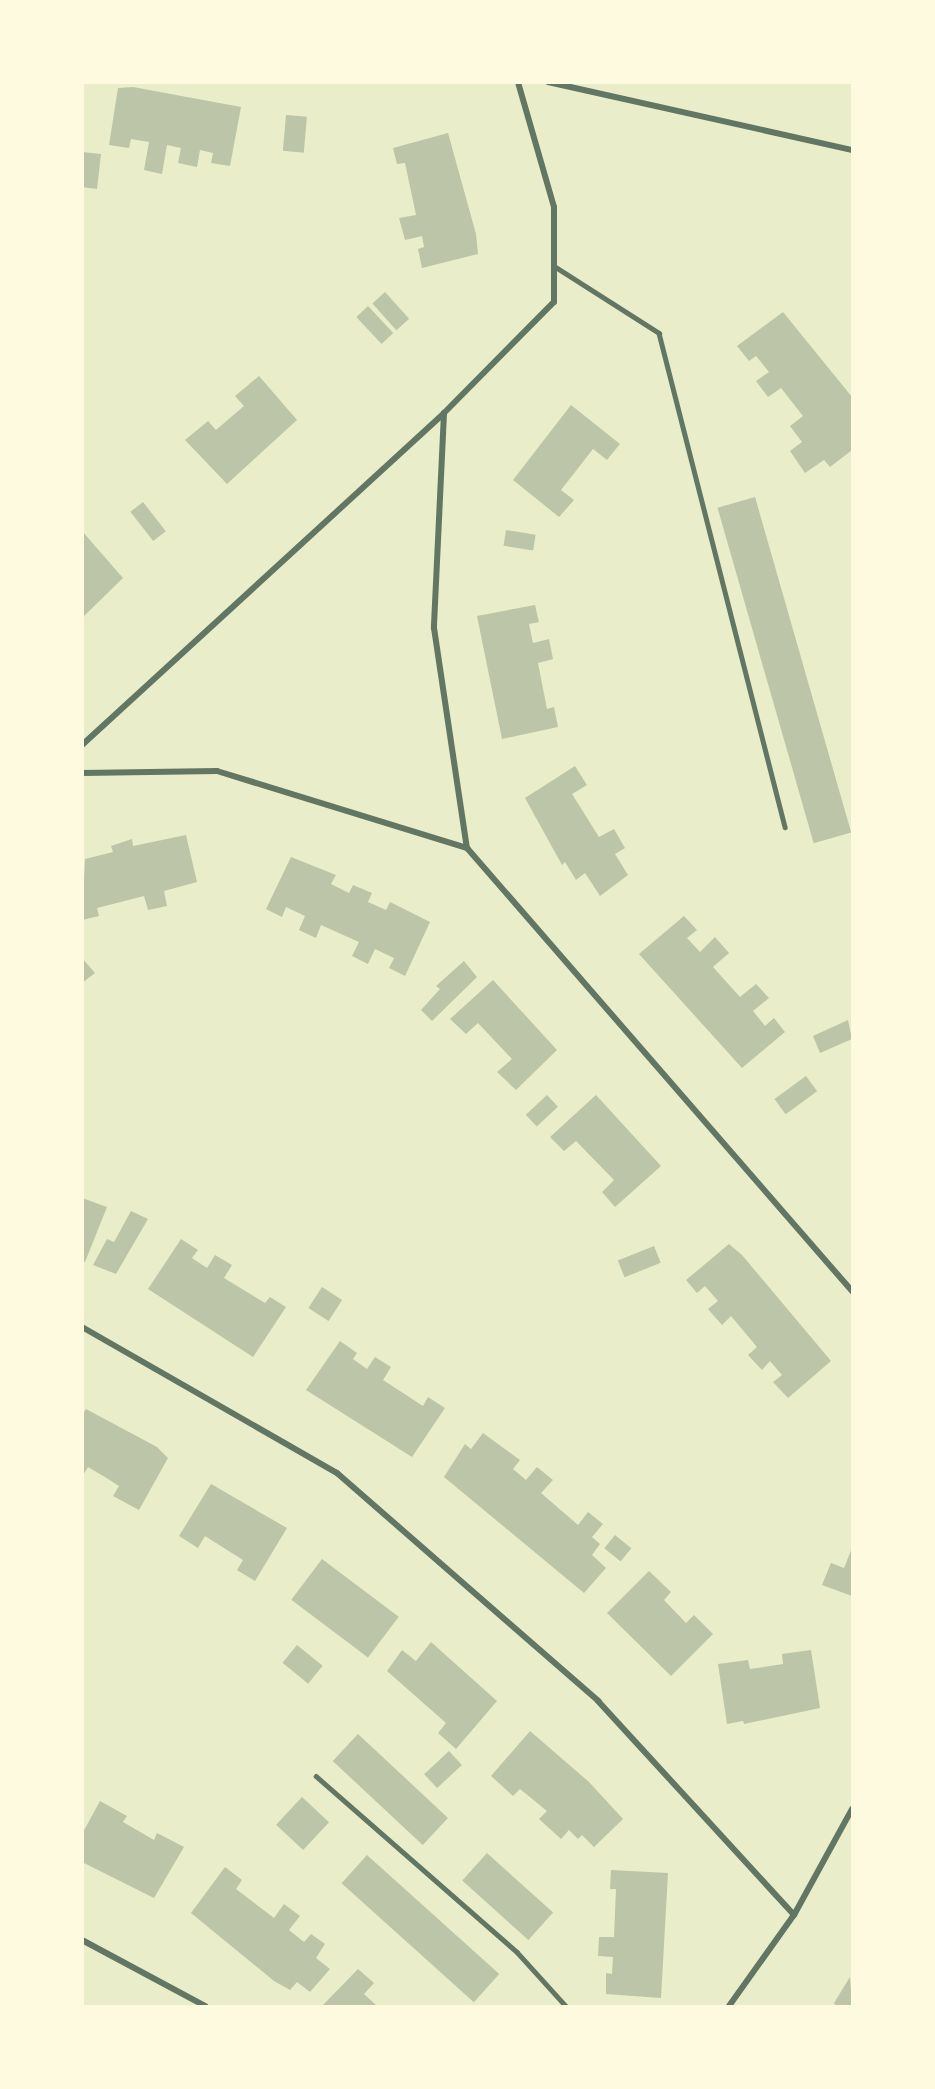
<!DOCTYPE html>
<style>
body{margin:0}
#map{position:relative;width:935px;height:2089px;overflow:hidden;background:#e9edc9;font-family:"Space Grotesk",sans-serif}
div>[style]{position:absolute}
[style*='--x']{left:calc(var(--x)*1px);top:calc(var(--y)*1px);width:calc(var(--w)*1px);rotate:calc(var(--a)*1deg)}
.building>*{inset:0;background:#bcc5a7;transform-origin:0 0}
.service>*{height:4.5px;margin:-2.25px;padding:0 2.25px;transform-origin:2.25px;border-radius:2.25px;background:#617663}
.minor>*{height:6px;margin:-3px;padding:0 3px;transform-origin:3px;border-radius:3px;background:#617663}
span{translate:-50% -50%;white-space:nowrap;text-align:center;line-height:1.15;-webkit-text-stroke:4.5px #fefae0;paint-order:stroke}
.frame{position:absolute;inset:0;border:84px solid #fefae0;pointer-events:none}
</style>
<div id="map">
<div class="building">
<div style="clip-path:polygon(133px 87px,241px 107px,230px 166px,211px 163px,213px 153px,200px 150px,197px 167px,178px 163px,181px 148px,167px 145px,162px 174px,144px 170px,149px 142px,131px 139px,129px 148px,109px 145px,118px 88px)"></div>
<div style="left:286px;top:115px;width:21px;height:36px;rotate:5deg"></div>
<div style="clip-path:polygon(448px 133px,476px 234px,478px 254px,422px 268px,418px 249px,424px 247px,422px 236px,405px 240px,399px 218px,416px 215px,405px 163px,397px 164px,393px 148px)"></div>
<div style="clip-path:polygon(82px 152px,101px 154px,97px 189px,82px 187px)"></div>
<div style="left:385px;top:292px;width:36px;height:17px;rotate:48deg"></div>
<div style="left:368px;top:306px;width:37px;height:16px;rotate:47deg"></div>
<div style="clip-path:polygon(783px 312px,852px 397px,852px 450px,830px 467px,824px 460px,805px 473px,790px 451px,802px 442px,790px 426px,803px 416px,781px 388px,768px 397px,756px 381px,769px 372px,756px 356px,749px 361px,737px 346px)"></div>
<div style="clip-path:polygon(259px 376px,297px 420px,227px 484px,185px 440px,208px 421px,216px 430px,244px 406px,235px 396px)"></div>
<div style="clip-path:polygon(571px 405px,620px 444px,607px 460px,593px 449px,561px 490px,574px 500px,559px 517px,513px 480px)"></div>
<div style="left:755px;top:497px;width:349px;height:39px;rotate:74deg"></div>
<div style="left:143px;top:502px;width:37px;height:16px;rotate:52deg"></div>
<div style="left:506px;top:530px;width:30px;height:16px;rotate:9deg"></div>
<div style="clip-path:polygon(82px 531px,123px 578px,82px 618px)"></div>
<div style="clip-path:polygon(535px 605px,539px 622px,529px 624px,533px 643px,549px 639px,553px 659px,538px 663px,547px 709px,554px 707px,558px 727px,502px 739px,477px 616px)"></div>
<div style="clip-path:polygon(575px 766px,587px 785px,572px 794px,599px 837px,614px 829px,625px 848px,615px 854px,628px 875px,600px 896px,585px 873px,576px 880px,565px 862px,562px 865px,525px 798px)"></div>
<div style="clip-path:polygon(186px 835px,197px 882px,164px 891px,167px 906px,148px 910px,144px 896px,97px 908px,99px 916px,82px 920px,85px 859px,113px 852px,111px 846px,132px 839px,133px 846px)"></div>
<div style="clip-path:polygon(291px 857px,336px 875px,331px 884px,349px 893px,353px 885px,372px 893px,368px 902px,386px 910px,390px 902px,430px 922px,405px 976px,389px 968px,394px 958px,375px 949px,368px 964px,352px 956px,359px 942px,321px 925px,316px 938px,299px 930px,305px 916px,286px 907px,282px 917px,266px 909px)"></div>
<div style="clip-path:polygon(684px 916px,697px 930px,687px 938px,700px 952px,715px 937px,729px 953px,713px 967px,740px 997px,756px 984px,769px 998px,753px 1011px,765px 1026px,774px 1018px,785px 1032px,742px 1068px,639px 954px)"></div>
<div style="clip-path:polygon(82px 958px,95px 973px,82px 983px)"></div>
<div style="clip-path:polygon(464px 961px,477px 977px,432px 1021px,421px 1010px,440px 989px,436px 986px)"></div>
<div style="clip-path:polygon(493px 980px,557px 1050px,516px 1090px,497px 1072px,512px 1059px,478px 1023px,466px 1034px,450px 1019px)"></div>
<div style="clip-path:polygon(848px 1020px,852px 1039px,820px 1053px,813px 1036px)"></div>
<div style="left:806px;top:1076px;width:19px;height:39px;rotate:54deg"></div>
<div style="left:547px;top:1095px;width:16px;height:29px;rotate:47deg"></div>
<div style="clip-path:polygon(596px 1095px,661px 1166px,615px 1207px,602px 1192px,614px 1180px,576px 1141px,564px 1151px,550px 1137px)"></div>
<div style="clip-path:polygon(82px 1198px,107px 1207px,85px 1262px,82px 1261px)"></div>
<div style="clip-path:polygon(131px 1211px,148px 1219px,116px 1274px,93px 1265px,107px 1239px,114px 1242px)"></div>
<div style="clip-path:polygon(181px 1239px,198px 1250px,192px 1258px,207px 1268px,215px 1255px,232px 1265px,224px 1278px,265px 1303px,270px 1297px,286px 1307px,253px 1357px,148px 1289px)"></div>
<div style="clip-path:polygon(729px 1244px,742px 1255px,831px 1361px,788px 1398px,773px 1382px,782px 1375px,770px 1361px,762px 1370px,748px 1355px,757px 1347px,731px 1316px,722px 1325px,708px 1309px,718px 1301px,705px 1286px,697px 1293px,686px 1280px)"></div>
<div style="left:654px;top:1246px;width:18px;height:39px;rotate:68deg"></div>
<div style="left:322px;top:1287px;width:24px;height:25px;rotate:33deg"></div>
<div style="clip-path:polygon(340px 1341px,357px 1353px,353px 1359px,367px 1369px,375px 1357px,391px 1367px,383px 1380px,423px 1406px,428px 1397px,445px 1408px,412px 1457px,306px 1390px)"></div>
<div style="clip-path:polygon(86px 1409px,157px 1447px,168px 1458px,139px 1510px,113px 1496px,119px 1486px,105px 1477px,88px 1467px,82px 1477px,82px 1415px)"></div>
<div style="clip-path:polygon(483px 1433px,520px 1460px,513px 1469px,526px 1480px,537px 1467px,553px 1480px,541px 1493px,578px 1525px,588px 1512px,603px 1524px,592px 1537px,600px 1544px,592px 1555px,606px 1568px,584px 1593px,444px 1477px,465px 1444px,471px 1449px)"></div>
<div style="clip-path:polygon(211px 1484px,287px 1528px,255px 1581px,237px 1570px,243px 1560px,205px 1536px,198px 1548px,179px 1536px)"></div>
<div style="left:615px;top:1535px;width:21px;height:17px;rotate:39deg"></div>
<div style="clip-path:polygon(852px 1548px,852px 1596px,822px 1585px,831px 1563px,844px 1568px)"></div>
<div style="left:322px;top:1559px;width:96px;height:51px;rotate:37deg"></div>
<div style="clip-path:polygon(649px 1571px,671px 1592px,664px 1600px,686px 1623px,694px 1615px,713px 1634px,671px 1676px,607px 1613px)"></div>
<div style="clip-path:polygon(431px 1642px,497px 1701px,456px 1749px,438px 1733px,446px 1723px,387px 1671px,402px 1650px,416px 1661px)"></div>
<div style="left:297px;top:1645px;width:33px;height:23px;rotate:39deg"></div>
<div style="clip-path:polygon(811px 1650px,820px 1708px,744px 1724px,743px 1721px,727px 1724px,718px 1664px,748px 1660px,750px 1669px,783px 1664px,782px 1654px)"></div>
<div style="clip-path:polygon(530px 1731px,589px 1782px,623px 1819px,594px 1847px,582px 1835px,578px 1839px,569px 1830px,561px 1839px,539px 1819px,547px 1811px,520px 1789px,513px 1796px,491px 1776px)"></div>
<div style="left:358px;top:1734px;width:123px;height:37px;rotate:43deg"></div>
<div style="left:449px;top:1751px;width:19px;height:34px;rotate:47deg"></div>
<div style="left:302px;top:1797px;width:37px;height:38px;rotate:43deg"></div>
<div style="clip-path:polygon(100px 1801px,127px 1816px,123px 1822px,154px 1840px,157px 1833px,184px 1847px,154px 1898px,84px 1863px,82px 1834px)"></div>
<div style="left:487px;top:1853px;width:89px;height:37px;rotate:42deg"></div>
<div style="left:367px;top:1855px;width:178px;height:38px;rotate:42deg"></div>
<div style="clip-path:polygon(225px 1867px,242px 1880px,236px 1889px,274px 1918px,284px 1904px,300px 1916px,289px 1930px,304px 1942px,311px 1934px,325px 1944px,316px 1958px,330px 1969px,310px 1992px,297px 1982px,290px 1990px,274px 1981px,191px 1913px)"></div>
<div style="clip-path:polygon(611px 1870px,668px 1873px,661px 1998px,606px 1994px,606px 1973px,612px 1974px,613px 1957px,598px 1956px,599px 1937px,614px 1937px,616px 1889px,610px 1889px)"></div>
<div style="clip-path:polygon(358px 1969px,374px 1983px,364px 1994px,377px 2006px,322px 2006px)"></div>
<div style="clip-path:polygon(850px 1977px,852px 2006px,836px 2006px,834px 2003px)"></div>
</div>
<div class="service">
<div style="--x:554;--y:266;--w:125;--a:32.5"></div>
<div style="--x:659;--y:333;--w:510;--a:75.69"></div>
<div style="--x:316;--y:1776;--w:267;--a:41.2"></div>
<div style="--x:517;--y:1952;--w:73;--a:47.8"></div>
</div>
<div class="minor">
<div style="--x:548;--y:82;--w:312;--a:12.6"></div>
<div style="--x:444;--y:413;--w:215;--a:92.7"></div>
<div style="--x:434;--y:628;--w:222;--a:81.5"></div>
<div style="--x:467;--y:848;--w:587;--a:49.01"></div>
<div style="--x:82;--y:745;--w:491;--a:-42.5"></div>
<div style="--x:444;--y:413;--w:156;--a:-45.3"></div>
<div style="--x:554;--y:302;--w:95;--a:-90"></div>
<div style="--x:554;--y:207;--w:130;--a:-106.1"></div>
<div style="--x:82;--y:773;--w:135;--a:-0.8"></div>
<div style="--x:217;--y:771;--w:262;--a:17.1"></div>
<div style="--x:82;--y:1327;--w:294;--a:29.8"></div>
<div style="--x:337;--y:1473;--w:347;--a:41.1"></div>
<div style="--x:598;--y:1701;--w:290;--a:47.5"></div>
<div style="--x:82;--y:1940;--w:140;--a:28.2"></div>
<div style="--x:729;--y:2006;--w:112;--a:-54.5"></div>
<div style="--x:794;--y:1915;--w:121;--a:-61.3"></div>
</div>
<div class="frame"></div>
</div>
